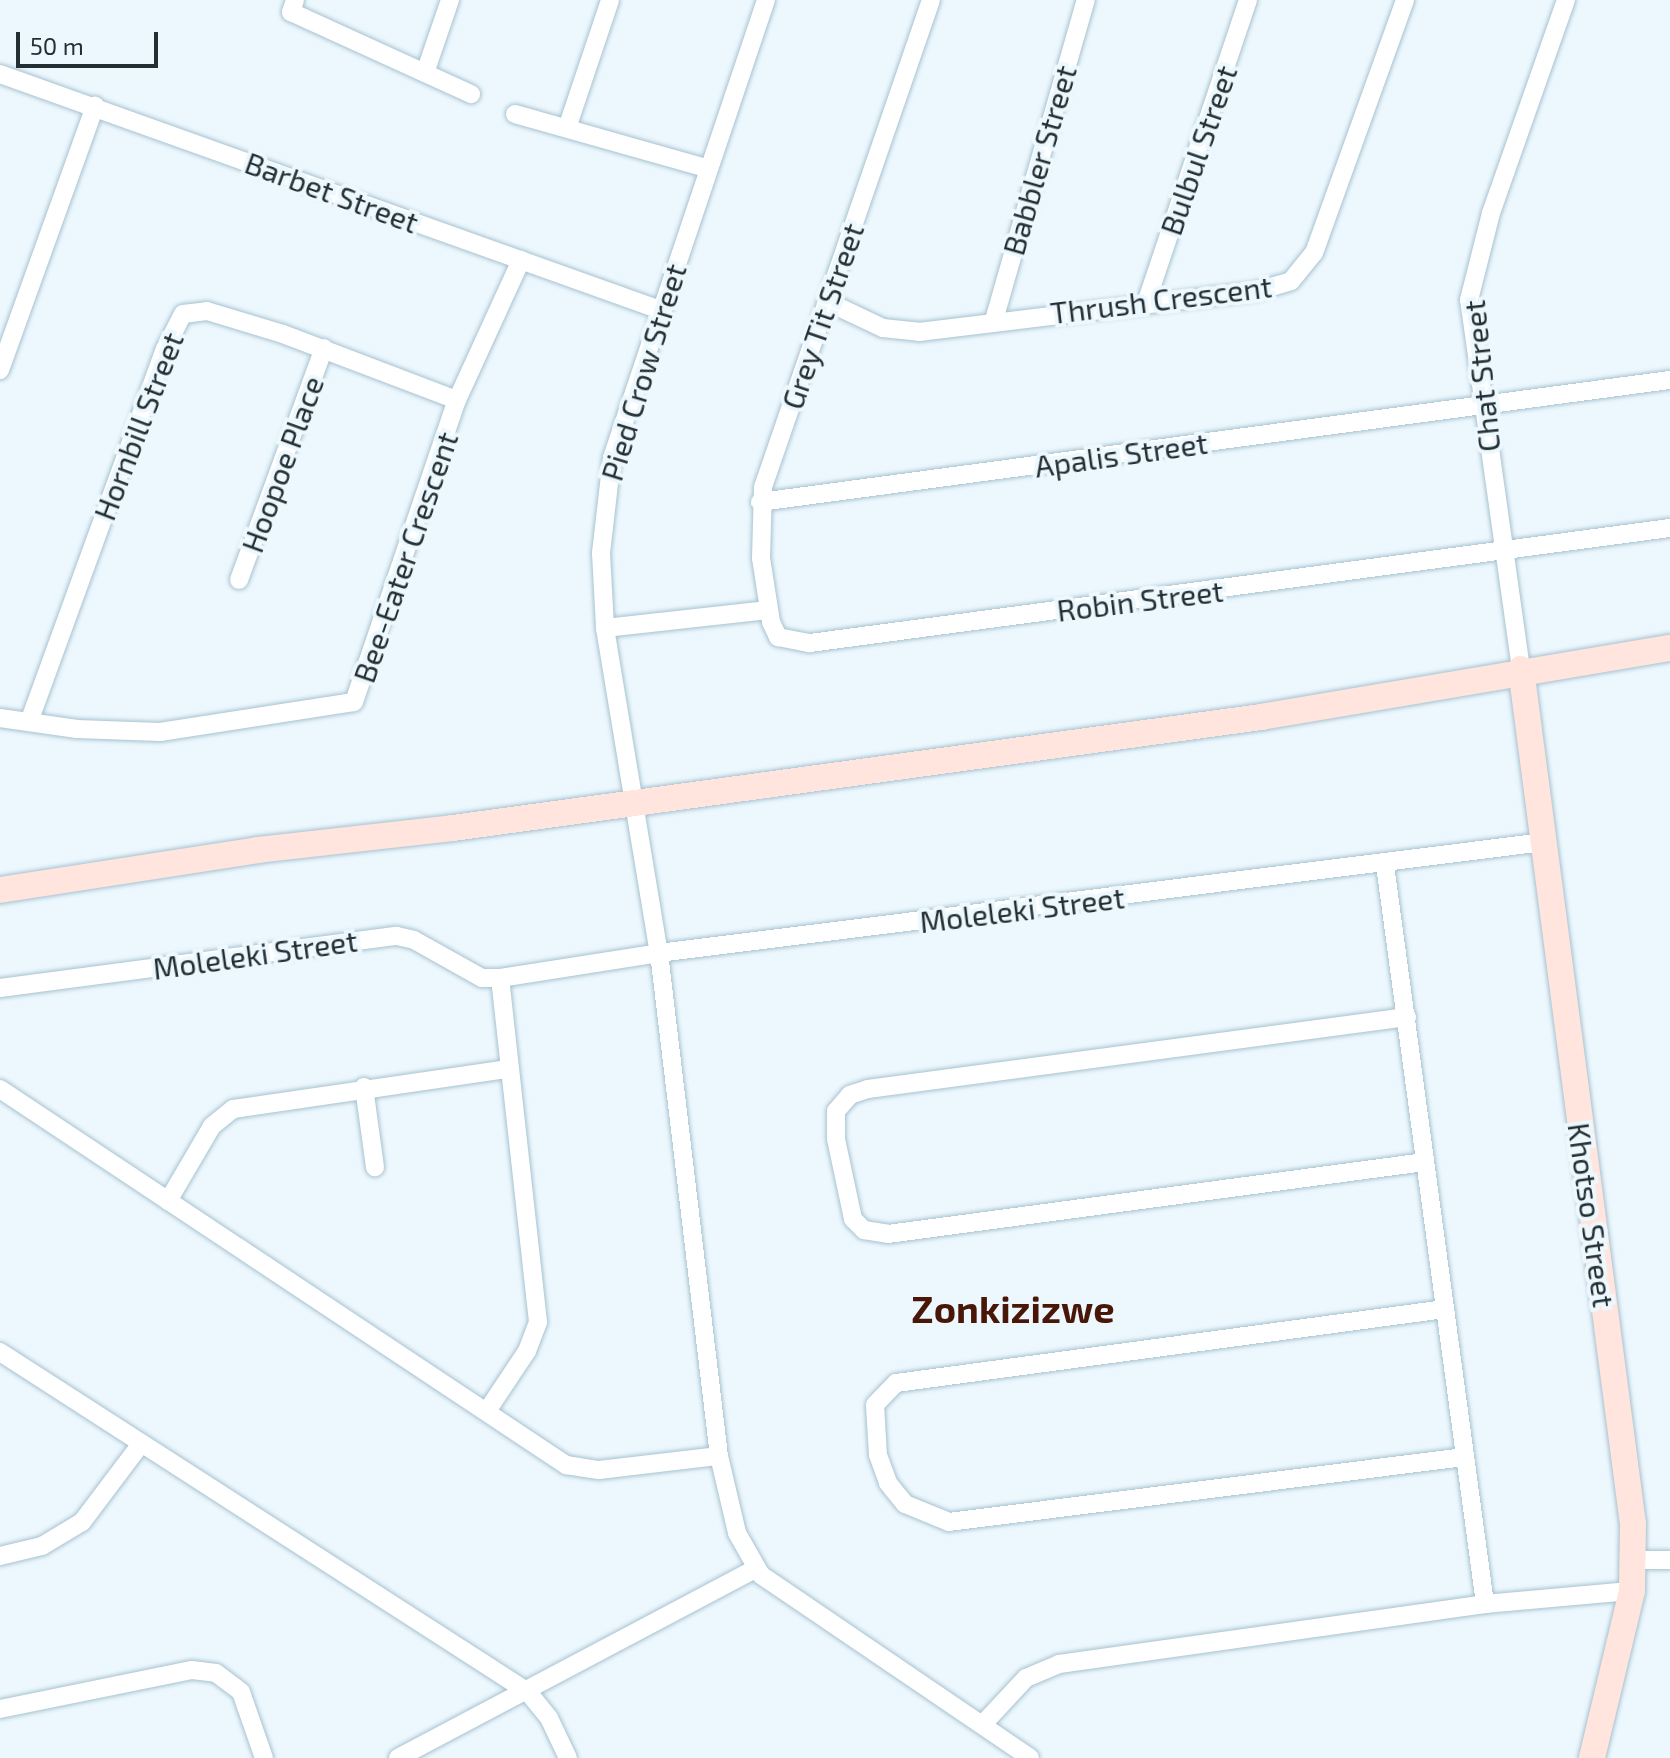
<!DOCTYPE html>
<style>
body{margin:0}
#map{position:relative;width:1670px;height:1758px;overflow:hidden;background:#edf8fe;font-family:"Exo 2",sans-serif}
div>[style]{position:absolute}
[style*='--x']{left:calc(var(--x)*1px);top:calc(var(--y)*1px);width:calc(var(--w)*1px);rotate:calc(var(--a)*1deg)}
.roads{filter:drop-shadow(0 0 2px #a7c2d0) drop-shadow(0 0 2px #a7c2d0)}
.street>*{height:18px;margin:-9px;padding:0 9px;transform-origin:9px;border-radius:9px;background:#fff}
.secondary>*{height:26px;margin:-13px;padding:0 13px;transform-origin:13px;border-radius:13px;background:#ffe5dd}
span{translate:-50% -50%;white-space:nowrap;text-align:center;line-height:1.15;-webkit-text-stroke:8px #edf8fe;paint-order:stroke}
.street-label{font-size:30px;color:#242f34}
.district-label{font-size:38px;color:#491707;font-weight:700}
.scale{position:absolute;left:16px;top:32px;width:142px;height:36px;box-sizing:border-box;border:4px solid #242f34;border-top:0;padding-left:10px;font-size:24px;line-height:28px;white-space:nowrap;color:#242f34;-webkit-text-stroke:6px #edf8fe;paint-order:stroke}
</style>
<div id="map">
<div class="roads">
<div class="street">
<div style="--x:295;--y:0;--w:13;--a:108"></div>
<div style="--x:291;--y:12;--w:198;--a:24.5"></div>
<div style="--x:766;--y:0;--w:483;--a:108.6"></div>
<div style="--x:612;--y:458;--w:96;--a:96.6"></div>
<div style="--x:601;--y:553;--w:75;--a:86.9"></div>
<div style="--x:605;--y:628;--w:329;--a:80.6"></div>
<div style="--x:659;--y:953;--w:507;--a:83.2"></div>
<div style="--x:719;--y:1456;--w:79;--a:76.8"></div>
<div style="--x:737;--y:1533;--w:48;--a:60.3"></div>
<div style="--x:761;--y:1575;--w:325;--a:34.2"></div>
<div style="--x:931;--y:0;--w:515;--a:109.03"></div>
<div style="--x:763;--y:487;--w:71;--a:91.6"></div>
<div style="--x:761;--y:558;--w:65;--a:81.1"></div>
<div style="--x:771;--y:622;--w:17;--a:65"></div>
<div style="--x:778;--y:637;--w:33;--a:11"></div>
<div style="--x:810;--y:643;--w:868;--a:-7.62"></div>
<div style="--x:425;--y:73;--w:77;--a:-71.1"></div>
<div style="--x:0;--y:74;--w:704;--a:19.67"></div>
<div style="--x:515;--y:114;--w:198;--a:15.8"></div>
<div style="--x:567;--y:128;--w:135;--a:-71.4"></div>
<div style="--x:1147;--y:300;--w:317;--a:-71.4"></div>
<div style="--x:828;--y:302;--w:61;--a:25.3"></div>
<div style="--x:883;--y:328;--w:36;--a:6"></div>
<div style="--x:919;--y:332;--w:340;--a:-6.9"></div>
<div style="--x:1257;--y:291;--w:35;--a:-16"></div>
<div style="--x:1291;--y:281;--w:36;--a:-51"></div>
<div style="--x:1314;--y:253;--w:269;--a:-70.2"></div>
<div style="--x:994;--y:320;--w:333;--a:-74"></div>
<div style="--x:0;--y:370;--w:281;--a:-70.2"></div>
<div style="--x:760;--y:502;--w:918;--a:-7.64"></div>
<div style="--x:239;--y:580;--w:247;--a:-69.9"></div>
<div style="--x:605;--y:628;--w:164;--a:-6.3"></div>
<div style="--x:1521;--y:669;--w:373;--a:-98"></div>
<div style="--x:1469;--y:300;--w:90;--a:-75.8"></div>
<div style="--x:1491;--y:213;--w:226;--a:-70.6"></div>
<div style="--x:0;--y:718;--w:78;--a:8.1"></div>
<div style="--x:77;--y:729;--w:83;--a:2.1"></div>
<div style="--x:160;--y:732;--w:196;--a:-8.8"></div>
<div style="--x:354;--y:702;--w:319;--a:-71.2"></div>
<div style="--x:457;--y:400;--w:154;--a:-65.4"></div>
<div style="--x:29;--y:722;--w:397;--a:-70"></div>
<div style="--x:165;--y:349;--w:39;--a:-63"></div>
<div style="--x:183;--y:314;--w:24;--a:-7"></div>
<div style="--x:207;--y:311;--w:79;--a:16.8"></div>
<div style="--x:283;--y:334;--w:186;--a:20.8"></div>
<div style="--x:1385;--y:865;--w:746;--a:82.29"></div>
<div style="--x:0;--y:988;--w:400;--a:-7.5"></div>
<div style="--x:397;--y:936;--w:17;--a:13"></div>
<div style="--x:414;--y:940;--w:78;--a:29.2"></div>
<div style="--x:482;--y:978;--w:18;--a:0"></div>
<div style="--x:500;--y:978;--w:161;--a:-8.9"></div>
<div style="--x:659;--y:953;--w:892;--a:-7.15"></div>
<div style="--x:1407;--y:1017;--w:544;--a:172.39"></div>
<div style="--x:868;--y:1089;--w:19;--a:162"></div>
<div style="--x:850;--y:1095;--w:21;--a:131"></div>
<div style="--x:836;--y:1111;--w:28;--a:90"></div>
<div style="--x:836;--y:1139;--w:82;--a:78"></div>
<div style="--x:853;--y:1219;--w:16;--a:45"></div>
<div style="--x:864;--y:1230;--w:24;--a:9"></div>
<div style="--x:888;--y:1234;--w:542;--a:-7.64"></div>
<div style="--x:364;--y:1087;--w:81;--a:82.2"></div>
<div style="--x:0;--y:1089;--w:680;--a:33.6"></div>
<div style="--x:566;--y:1465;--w:33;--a:9"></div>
<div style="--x:599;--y:1470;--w:121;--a:-6.7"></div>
<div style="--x:168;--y:1201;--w:87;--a:-59.6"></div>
<div style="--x:212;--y:1126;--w:27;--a:-39"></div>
<div style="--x:233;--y:1109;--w:278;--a:-8.3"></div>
<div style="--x:1445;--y:1309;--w:554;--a:172.32"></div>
<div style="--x:896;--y:1383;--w:30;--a:134"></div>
<div style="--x:875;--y:1405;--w:50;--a:86.6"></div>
<div style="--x:878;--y:1455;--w:30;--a:70"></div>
<div style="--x:888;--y:1483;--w:27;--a:51"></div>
<div style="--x:905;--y:1504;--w:48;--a:22.2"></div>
<div style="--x:949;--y:1522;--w:519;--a:-7.19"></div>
<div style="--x:0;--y:1352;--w:628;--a:32.78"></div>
<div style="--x:528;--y:1692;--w:33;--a:51"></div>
<div style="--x:549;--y:1718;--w:44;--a:64.6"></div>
<div style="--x:487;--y:1411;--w:72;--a:-56.3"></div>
<div style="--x:527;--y:1351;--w:31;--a:-69"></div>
<div style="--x:538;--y:1322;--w:346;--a:-96.3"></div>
<div style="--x:0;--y:1556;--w:43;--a:-13.4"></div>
<div style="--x:42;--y:1546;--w:47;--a:-31"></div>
<div style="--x:82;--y:1522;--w:96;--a:-53"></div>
<div style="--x:1634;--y:1560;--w:36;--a:0"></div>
<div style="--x:0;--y:1709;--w:196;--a:-11.5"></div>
<div style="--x:192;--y:1670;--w:24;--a:7"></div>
<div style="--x:216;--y:1673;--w:31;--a:37"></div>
<div style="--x:241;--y:1692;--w:70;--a:70.8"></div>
<div style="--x:984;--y:1723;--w:62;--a:-47"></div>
<div style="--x:1026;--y:1678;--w:36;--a:-23"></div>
<div style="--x:1059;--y:1664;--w:430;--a:-8"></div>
<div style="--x:1485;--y:1604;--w:148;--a:-5.1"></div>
<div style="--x:398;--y:1758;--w:404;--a:-27.9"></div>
</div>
<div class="secondary">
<div style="--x:1521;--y:669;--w:862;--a:82.54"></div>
<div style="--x:1633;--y:1524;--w:67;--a:90.9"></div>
<div style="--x:1632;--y:1591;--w:172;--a:103.5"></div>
<div style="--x:0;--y:890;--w:261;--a:-8.8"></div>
<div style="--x:258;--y:850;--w:196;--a:-6.4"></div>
<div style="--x:453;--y:828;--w:816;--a:-7.82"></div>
<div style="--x:1261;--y:717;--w:415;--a:-9.6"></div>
</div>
</div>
<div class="street-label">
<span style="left:1198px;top:150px;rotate:-71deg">Bulbul Street</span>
<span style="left:1039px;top:160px;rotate:-74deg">Babbler Street</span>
<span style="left:332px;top:192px;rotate:20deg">Barbet Street</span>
<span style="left:1161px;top:299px;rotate:-7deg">Thrush Crescent</span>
<span style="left:822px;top:316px;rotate:-71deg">Grey Tit Street</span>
<span style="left:643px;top:372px;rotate:-73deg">Pied Crow Street</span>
<span style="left:1481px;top:376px;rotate:-96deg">Chat Street</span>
<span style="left:138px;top:426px;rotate:-69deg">Hornbill Street</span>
<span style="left:1121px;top:454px;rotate:-8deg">Apalis Street</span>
<span style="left:282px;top:464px;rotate:-70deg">Hoopoe Place</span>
<span style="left:405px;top:557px;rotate:-71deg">Bee-Eater Crescent</span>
<span style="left:1140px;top:600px;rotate:-7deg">Robin Street</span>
<span style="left:1022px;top:909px;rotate:-7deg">Moleleki Street</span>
<span style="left:255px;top:954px;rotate:-8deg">Moleleki Street</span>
<span style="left:1592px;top:1215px;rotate:82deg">Khotso Street</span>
</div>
<div class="district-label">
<span style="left:1013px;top:1309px">Zonkizizwe</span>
</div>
<div class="scale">50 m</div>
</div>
